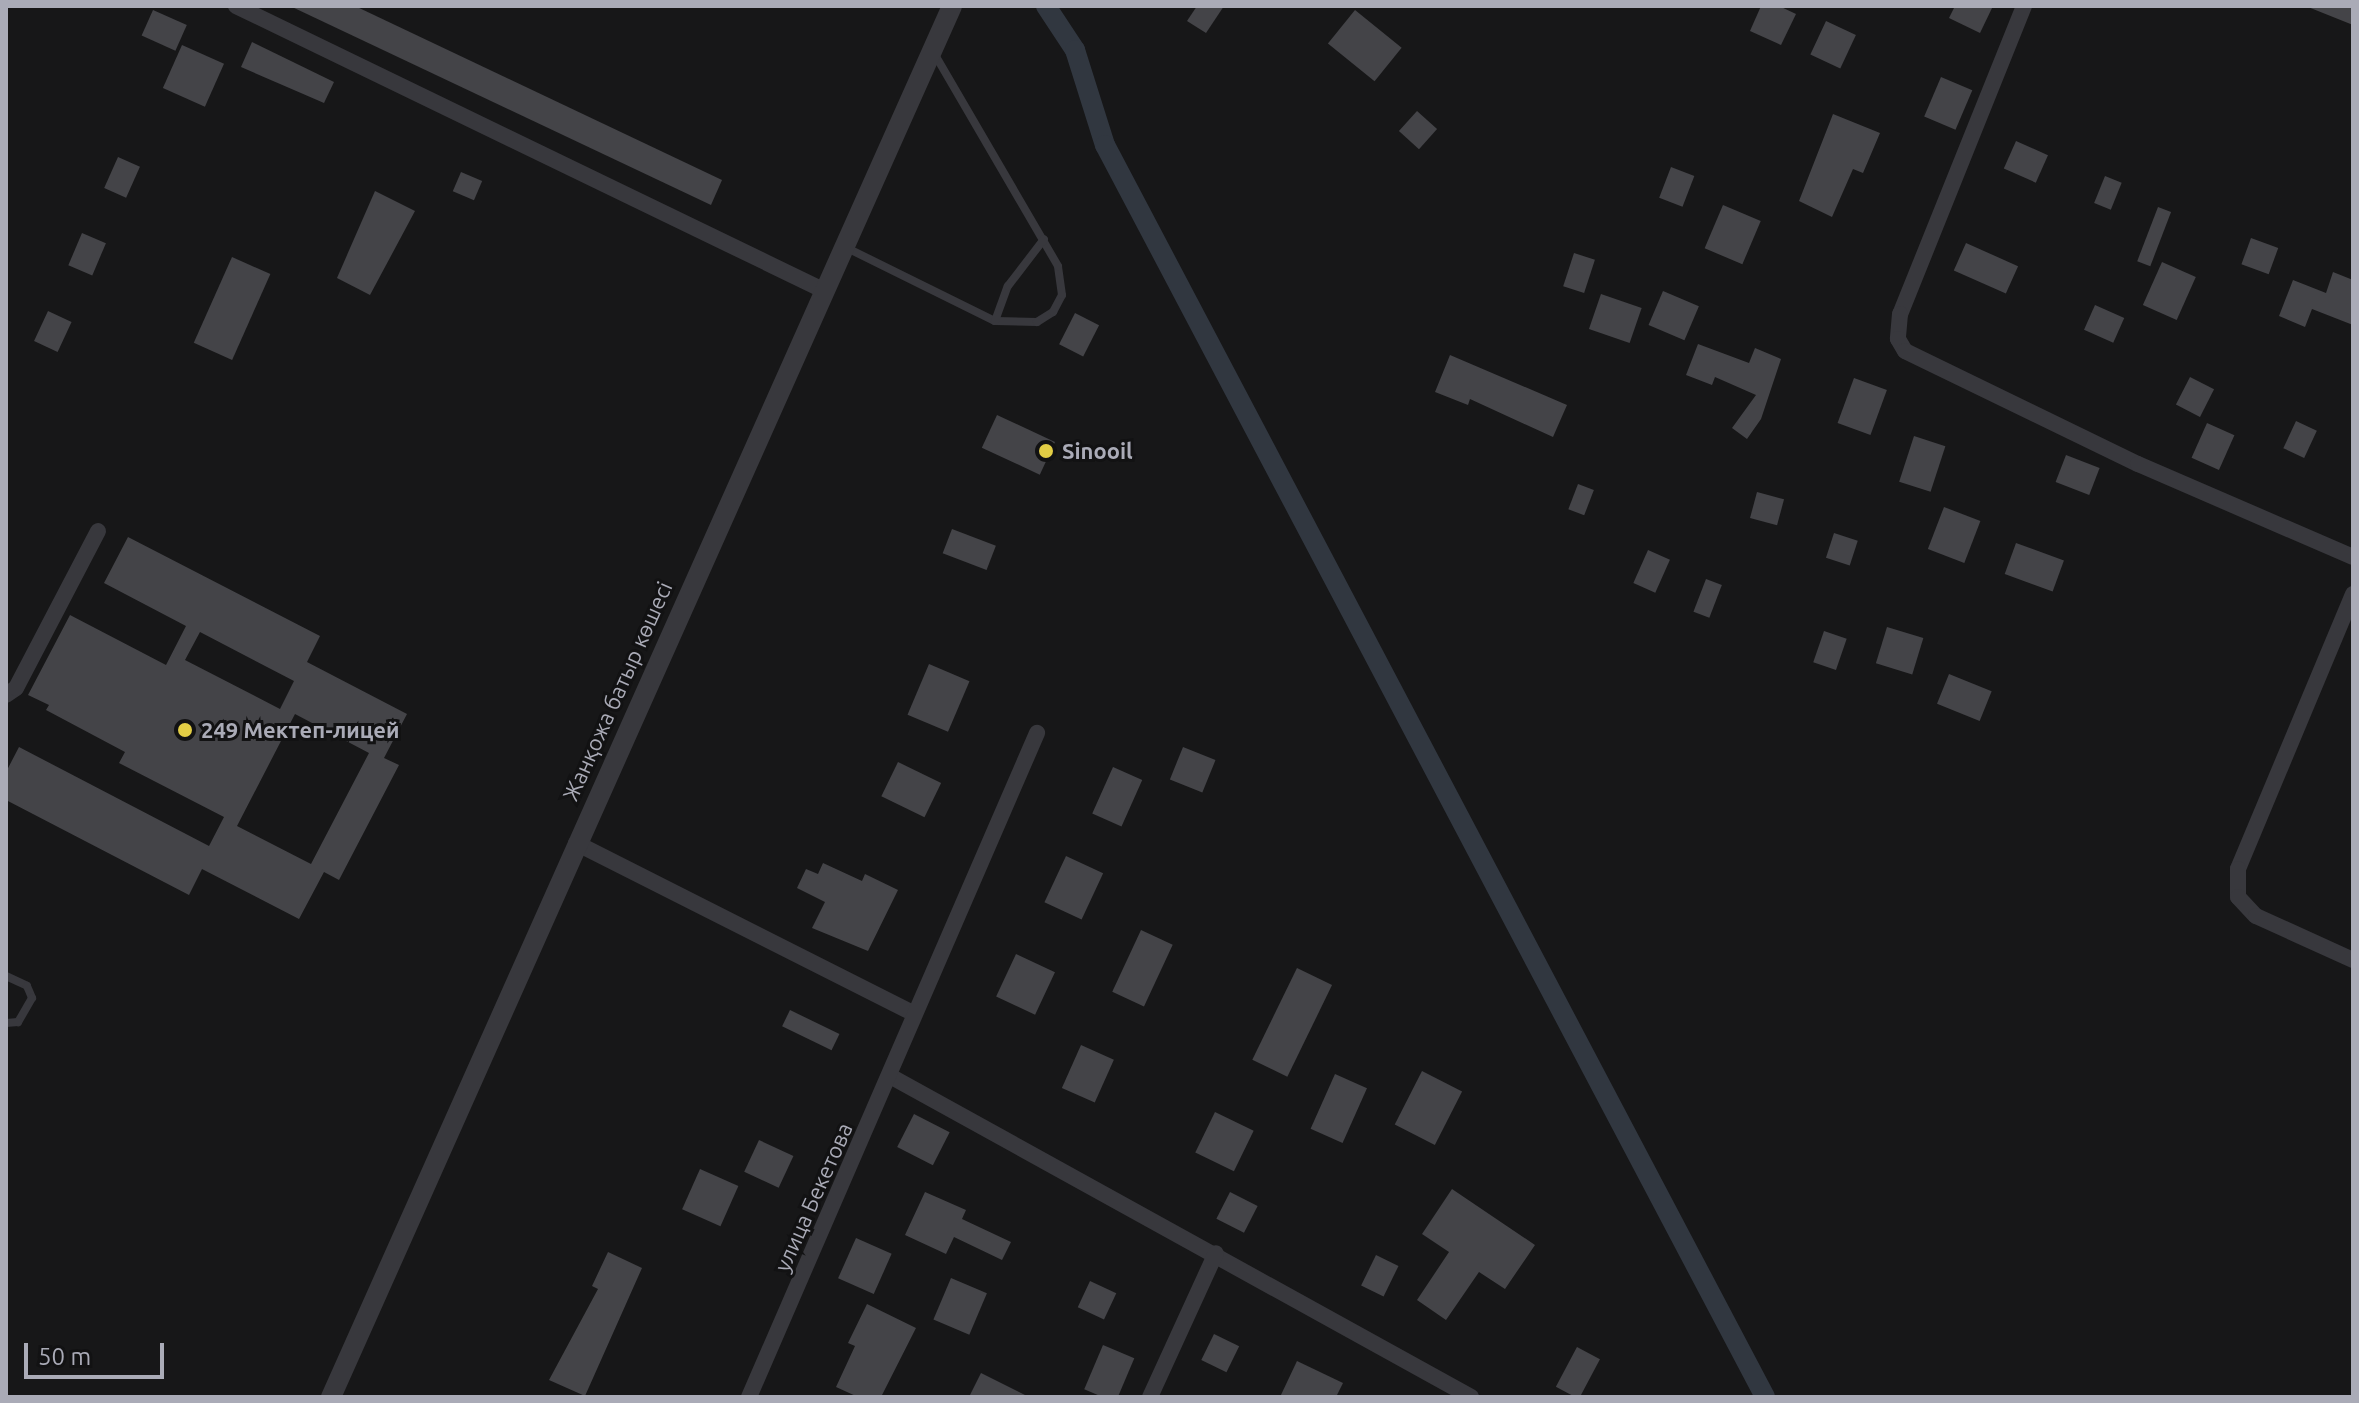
<!DOCTYPE html>
<meta charset="utf-8">
<style>
body{margin:0}
#map{position:relative;width:2359px;height:1403px;overflow:hidden;background:#171718;font-family:Ubuntu,sans-serif}
div>[style]{position:absolute}
[style*='--x']{left:calc(var(--x)*1px);top:calc(var(--y)*1px);width:calc(var(--w)*1px);rotate:calc(var(--a)*1deg)}
.canal>*{height:20px;margin:-10px;padding:0 10px;transform-origin:10px;border-radius:10px;background:#313740}
.building>*{inset:0;background:#444448;transform-origin:0 0}
.service>*{height:8px;margin:-4px;padding:0 4px;transform-origin:4px;border-radius:4px;background:#38383d}
.minor>*{height:16px;margin:-8px;padding:0 8px;transform-origin:8px;border-radius:8px;background:#38383d}
.tertiary>*{height:20px;margin:-10px;padding:0 10px;transform-origin:10px;border-radius:10px;background:#38383d}
.dots>*{width:22px;height:22px;translate:-50% -50%;box-sizing:border-box;border:4px solid #121213;border-radius:50%}
span{translate:-50% -50%;white-space:nowrap;text-align:center;line-height:1.15;-webkit-text-stroke:6px #121213;paint-order:stroke}
.poi-label{font-size:22px;color:#aaabb7;font-weight:700}
.left{translate:0 -50%;text-align:left}
.street-label{font-size:22px;color:#aaabb7}
.frame{position:absolute;inset:0;border:8px solid #aaabb7;pointer-events:none}
.scale{position:absolute;left:24px;top:1343px;width:140px;height:36px;box-sizing:border-box;border:4px solid #aaabb7;border-top:0;padding-left:10px;font-size:24px;line-height:28px;white-space:nowrap;color:#aaabb7;-webkit-text-stroke:6px #121213;paint-order:stroke}
</style>
<div id="map">
<div class="canal">
<div style="--x:1046;--y:6;--w:53;--a:56.6"></div>
<div style="--x:1075;--y:50;--w:100;--a:72.5"></div>
<div style="--x:1105;--y:145;--w:1415;--a:62.2"></div>
</div>
<div class="building">
<div style="clip-path:polygon(290px 6px,355px 6px,722px 180px,711px 205px)"></div>
<div style="clip-path:polygon(1197px 6px,1224px 6px,1206px 33px,1187px 21px)"></div>
<div style="clip-path:polygon(1761px 6px,1779px 6px,1796px 14px,1781px 45px,1750px 31px)"></div>
<div style="clip-path:polygon(1955px 6px,1993px 6px,1980px 33px,1949px 18px)"></div>
<div style="clip-path:polygon(2308px 6px,2353px 6px,2353px 25px,2308px 7px)"></div>
<div style="left:153px;top:10px;width:37px;height:28px;rotate:24deg"></div>
<div style="left:1355px;top:10px;width:60px;height:43px;rotate:39deg"></div>
<div style="left:1826px;top:21px;width:33px;height:37px;rotate:25deg"></div>
<div style="clip-path:polygon(252px 42px,334px 82px,324px 103px,241px 67px)"></div>
<div style="left:182px;top:45px;width:46px;height:47px;rotate:24deg"></div>
<div style="left:1941px;top:77px;width:34px;height:43px;rotate:23deg"></div>
<div style="left:1417px;top:111px;width:27px;height:27px;rotate:42deg"></div>
<div style="clip-path:polygon(1833px 114px,1880px 133px,1863px 173px,1853px 169px,1832px 217px,1799px 201px)"></div>
<div style="left:2016px;top:141px;width:35px;height:30px;rotate:24deg"></div>
<div style="left:118px;top:157px;width:24px;height:34px;rotate:24deg"></div>
<div style="left:1671px;top:167px;width:25px;height:33px;rotate:21deg"></div>
<div style="left:461px;top:172px;width:23px;height:21px;rotate:23deg"></div>
<div style="left:2105px;top:176px;width:18px;height:29px;rotate:22deg"></div>
<div style="clip-path:polygon(375px 191px,415px 211px,370px 295px,337px 278px)"></div>
<div style="left:1723px;top:205px;width:41px;height:47px;rotate:23deg"></div>
<div style="left:2158px;top:207px;width:14px;height:58px;rotate:21deg"></div>
<div style="left:82px;top:233px;width:26px;height:35px;rotate:23deg"></div>
<div style="left:2251px;top:238px;width:29px;height:28px;rotate:20deg"></div>
<div style="left:1966px;top:243px;width:57px;height:30px;rotate:24deg"></div>
<div style="left:1574px;top:253px;width:22px;height:35px;rotate:18deg"></div>
<div style="left:232px;top:257px;width:42px;height:94px;rotate:24deg"></div>
<div style="left:2162px;top:262px;width:37px;height:47px;rotate:24deg"></div>
<div style="clip-path:polygon(2333px 272px,2353px 280px,2353px 325px,2312px 309px,2305px 327px,2279px 316px,2293px 280px,2326px 293px)"></div>
<div style="left:1663px;top:291px;width:39px;height:37px;rotate:23deg"></div>
<div style="left:1601px;top:294px;width:43px;height:37px;rotate:19deg"></div>
<div style="left:2095px;top:305px;width:32px;height:27px;rotate:24deg"></div>
<div style="left:48px;top:311px;width:26px;height:33px;rotate:25deg"></div>
<div style="left:1075px;top:313px;width:27px;height:35px;rotate:27deg"></div>
<div style="clip-path:polygon(1698px 344px,1749px 363px,1755px 348px,1781px 359px,1761px 419px,1747px 439px,1732px 428px,1756px 395px,1715px 377px,1712px 385px,1686px 375px)"></div>
<div style="clip-path:polygon(1450px 355px,1567px 405px,1553px 437px,1470px 399px,1468px 405px,1435px 392px)"></div>
<div style="left:2190px;top:377px;width:27px;height:31px;rotate:27deg"></div>
<div style="left:1854px;top:378px;width:35px;height:48px;rotate:20deg"></div>
<div style="left:997px;top:415px;width:64px;height:36px;rotate:25deg"></div>
<div style="left:2296px;top:421px;width:23px;height:30px;rotate:25deg"></div>
<div style="left:2207px;top:423px;width:30px;height:38px;rotate:24deg"></div>
<div style="left:1914px;top:436px;width:33px;height:48px;rotate:18deg"></div>
<div style="left:2066px;top:455px;width:36px;height:29px;rotate:21deg"></div>
<div style="left:1578px;top:484px;width:17px;height:27px;rotate:21deg"></div>
<div style="left:1757px;top:492px;width:28px;height:27px;rotate:15deg"></div>
<div style="left:1944px;top:507px;width:39px;height:45px;rotate:21deg"></div>
<div style="left:952px;top:529px;width:47px;height:26px;rotate:21deg"></div>
<div style="left:1834px;top:533px;width:25px;height:26px;rotate:18deg"></div>
<div style="clip-path:polygon(evenodd,128px 537px,320px 636px,307px 662px,407px 714px,384px 758px,399px 765px,339px 880px,324px 872px,299px 919px,202px 869px,189px 895px,6px 800px,6px 772px,19px 747px,209px 846px,224px 817px,119px 763px,125px 752px,46px 710px,49px 705px,28px 695px,70px 615px,166px 665px,186px 626px,104px 583px,128px 537px,200px 632px,294px 681px,280px 709px,185px 660px,200px 632px,128px 537px,295px 714px,369px 753px,311px 864px,237px 826px,295px 714px)"></div>
<div style="left:2016px;top:543px;width:51px;height:33px;rotate:20deg"></div>
<div style="left:1648px;top:550px;width:24px;height:36px;rotate:24deg"></div>
<div style="left:1706px;top:579px;width:17px;height:35px;rotate:21deg"></div>
<div style="left:1887px;top:627px;width:38px;height:38px;rotate:17deg"></div>
<div style="left:1824px;top:631px;width:24px;height:33px;rotate:19deg"></div>
<div style="left:929px;top:664px;width:44px;height:55px;rotate:23deg"></div>
<div style="left:1949px;top:674px;width:46px;height:32px;rotate:22deg"></div>
<div style="left:1183px;top:747px;width:35px;height:35px;rotate:22deg"></div>
<div style="left:898px;top:762px;width:48px;height:38px;rotate:26deg"></div>
<div style="left:1113px;top:767px;width:32px;height:51px;rotate:24deg"></div>
<div style="left:1066px;top:856px;width:41px;height:51px;rotate:25deg"></div>
<div style="clip-path:polygon(823px 863px,862px 881px,865px 874px,898px 890px,868px 951px,812px 928px,825px 902px,797px 888px,806px 869px,818px 874px)"></div>
<div style="left:1141px;top:930px;width:35px;height:68px;rotate:25deg"></div>
<div style="left:1016px;top:954px;width:43px;height:47px;rotate:25deg"></div>
<div style="left:1297px;top:968px;width:39px;height:102px;rotate:26deg"></div>
<div style="left:790px;top:1010px;width:55px;height:18px;rotate:26deg"></div>
<div style="left:1081px;top:1045px;width:36px;height:47px;rotate:24deg"></div>
<div style="left:1422px;top:1071px;width:45px;height:60px;rotate:27deg"></div>
<div style="left:1335px;top:1074px;width:35px;height:60px;rotate:24deg"></div>
<div style="left:1215px;top:1112px;width:43px;height:45px;rotate:26deg"></div>
<div style="left:914px;top:1114px;width:40px;height:37px;rotate:27deg"></div>
<div style="left:759px;top:1140px;width:38px;height:35px;rotate:25deg"></div>
<div style="left:700px;top:1169px;width:42px;height:44px;rotate:24deg"></div>
<div style="clip-path:polygon(1452px 1189px,1535px 1245px,1505px 1289px,1479px 1272px,1446px 1320px,1417px 1300px,1449px 1252px,1422px 1234px)"></div>
<div style="clip-path:polygon(925px 1192px,966px 1210px,962px 1219px,1011px 1242px,1002px 1260px,954px 1237px,946px 1254px,905px 1235px)"></div>
<div style="left:1230px;top:1192px;width:31px;height:30px;rotate:27deg"></div>
<div style="left:856px;top:1238px;width:39px;height:44px;rotate:24deg"></div>
<div style="clip-path:polygon(608px 1252px,642px 1268px,585px 1396px,549px 1380px,598px 1289px,592px 1286px)"></div>
<div style="left:1376px;top:1255px;width:25px;height:34px;rotate:26deg"></div>
<div style="left:951px;top:1278px;width:39px;height:45px;rotate:23deg"></div>
<div style="left:1090px;top:1281px;width:29px;height:29px;rotate:25deg"></div>
<div style="clip-path:polygon(867px 1304px,916px 1328px,881px 1397px,858px 1397px,836px 1387px,855px 1346px,848px 1343px)"></div>
<div style="left:1214px;top:1334px;width:28px;height:29px;rotate:26deg"></div>
<div style="left:1103px;top:1345px;width:34px;height:48px;rotate:23deg"></div>
<div style="left:1577px;top:1347px;width:26px;height:45px;rotate:28deg"></div>
<div style="clip-path:polygon(1297px 1361px,1343px 1383px,1336px 1397px,1280px 1397px)"></div>
<div style="clip-path:polygon(981px 1373px,1029px 1397px,969px 1397px)"></div>
</div>
<div class="service">
<div style="--x:843;--y:246;--w:169;--a:26.3"></div>
<div style="--x:995;--y:321;--w:42;--a:1.4"></div>
<div style="--x:1037;--y:322;--w:19;--a:-32"></div>
<div style="--x:1053;--y:312;--w:19;--a:-62"></div>
<div style="--x:1062;--y:295;--w:29;--a:-98"></div>
<div style="--x:1058;--y:266;--w:246;--a:-120.2"></div>
<div style="--x:995;--y:321;--w:37;--a:-70"></div>
<div style="--x:1008;--y:286;--w:59;--a:-52.5"></div>
<div style="--x:6;--y:976;--w:23;--a:25"></div>
<div style="--x:27;--y:986;--w:13;--a:67"></div>
<div style="--x:32;--y:998;--w:28;--a:120"></div>
<div style="--x:18;--y:1022;--w:12;--a:175"></div>
</div>
<div class="minor">
<div style="--x:236;--y:6;--w:652;--a:25.82"></div>
<div style="--x:2024;--y:6;--w:332;--a:111.9"></div>
<div style="--x:1900;--y:314;--w:25;--a:95"></div>
<div style="--x:1898;--y:339;--w:14;--a:60"></div>
<div style="--x:1905;--y:351;--w:259;--a:25.9"></div>
<div style="--x:2138;--y:464;--w:234;--a:23.4"></div>
<div style="--x:2353;--y:594;--w:298;--a:112.7"></div>
<div style="--x:2238;--y:869;--w:28;--a:90"></div>
<div style="--x:2238;--y:897;--w:26;--a:47"></div>
<div style="--x:2256;--y:916;--w:107;--a:24.4"></div>
<div style="--x:6;--y:695;--w:12;--a:-35"></div>
<div style="--x:16;--y:688;--w:177;--a:-62.4"></div>
<div style="--x:576;--y:843;--w:377;--a:26.8"></div>
<div style="--x:890;--y:1076;--w:664;--a:28.92"></div>
<div style="--x:749;--y:1397;--w:724;--a:-66.55"></div>
<div style="--x:1150;--y:1397;--w:158;--a:-65.4"></div>
</div>
<div class="tertiary">
<div style="--x:331;--y:1397;--w:1523;--a:-65.94"></div>
</div>
<div class="dots">
<div style="left:1046px;top:451px;background:#e2cd45"></div>
<div style="left:185px;top:730px;background:#e2cd45"></div>
</div>
<div class="poi-label">
<span class="left" style="left:1062px;top:451px">Sinooil</span>
<span class="left" style="left:201px;top:730px">249 Мектеп-лицей</span>
</div>
<div class="street-label">
<span style="left:617px;top:691px;rotate:-66deg">Жанқожа батыр көшесі</span>
<span style="left:813px;top:1197px;rotate:-66deg">улица Бекетова</span>
</div>
<div class="frame"></div>
<div class="scale">50 m</div>
</div>
